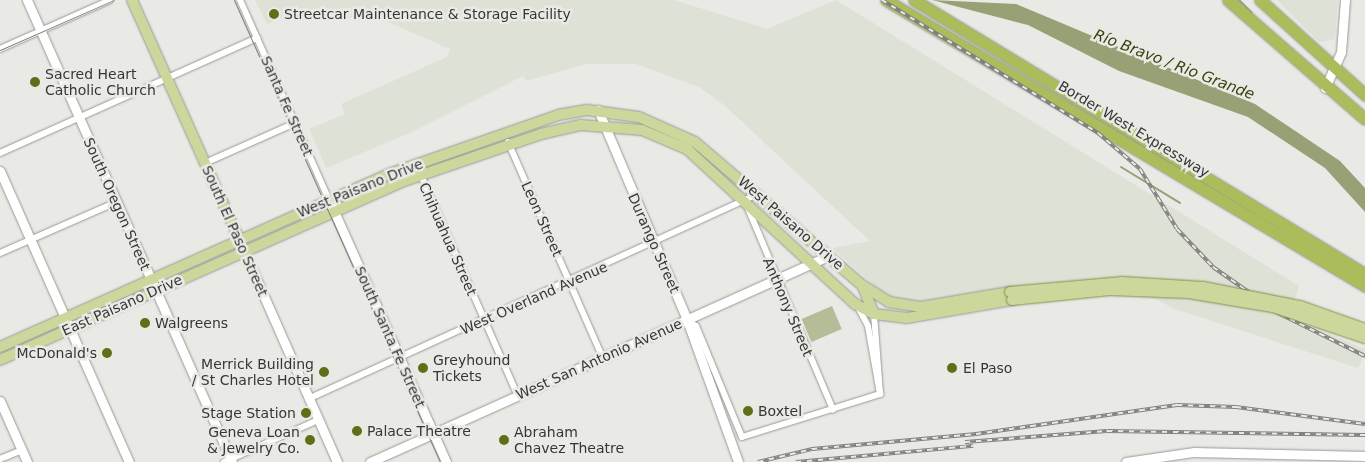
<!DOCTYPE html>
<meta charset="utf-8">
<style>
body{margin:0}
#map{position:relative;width:1365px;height:462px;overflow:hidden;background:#e9eae6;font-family:"DejaVu Sans",sans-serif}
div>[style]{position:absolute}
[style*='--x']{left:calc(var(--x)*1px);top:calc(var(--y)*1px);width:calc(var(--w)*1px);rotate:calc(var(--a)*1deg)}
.built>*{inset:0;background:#dee1d5}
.green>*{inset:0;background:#b4bc98;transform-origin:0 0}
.water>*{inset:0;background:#97a175}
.stream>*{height:2px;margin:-1px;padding:0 1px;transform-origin:1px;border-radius:1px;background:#97a175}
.roads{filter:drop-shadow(0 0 1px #989995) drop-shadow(0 0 1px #989995)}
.street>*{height:6px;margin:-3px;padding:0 3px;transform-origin:3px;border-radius:3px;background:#fff}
.secondary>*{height:9px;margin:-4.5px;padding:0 4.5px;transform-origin:4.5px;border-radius:4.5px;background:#fff}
.primary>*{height:10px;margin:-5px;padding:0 5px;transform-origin:5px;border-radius:5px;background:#ccd79c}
.highway>*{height:11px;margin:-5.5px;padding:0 5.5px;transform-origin:5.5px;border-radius:5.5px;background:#aabd5a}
.tram>*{height:1px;margin:-0.5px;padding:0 0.5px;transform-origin:0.5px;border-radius:0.5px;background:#81817f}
.rail>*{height:4px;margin-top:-2px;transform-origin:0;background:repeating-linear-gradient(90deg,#e9eae6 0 5.5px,#81817f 0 11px);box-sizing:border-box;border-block:1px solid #81817f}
.bridges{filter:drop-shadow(0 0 1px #818e4d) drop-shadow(0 0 1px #818e4d)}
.primary-bridge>*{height:10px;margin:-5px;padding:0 5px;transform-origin:5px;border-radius:5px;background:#ccd79c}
.dots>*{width:14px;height:14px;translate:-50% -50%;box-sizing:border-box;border:2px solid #e9eae6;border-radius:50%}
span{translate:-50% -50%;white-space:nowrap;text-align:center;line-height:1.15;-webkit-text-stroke:5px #e9eae6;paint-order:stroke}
.poi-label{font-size:14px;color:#363635}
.left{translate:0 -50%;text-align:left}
.right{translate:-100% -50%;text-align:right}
.street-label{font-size:14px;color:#363635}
.water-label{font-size:15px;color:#38410c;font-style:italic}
</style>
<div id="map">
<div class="built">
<div style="clip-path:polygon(255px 0,674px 0,767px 29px,836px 0,1299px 286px,1289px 317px,1365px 349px,1365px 354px,1358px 368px,1175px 309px,1114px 278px,1037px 284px,921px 303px,885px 295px,832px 248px,870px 241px,724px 105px,699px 87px,636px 64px,587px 64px,526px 81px,523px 76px,410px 133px,326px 168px,309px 129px,345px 114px,341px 104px,447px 57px,450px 49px,356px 8px,352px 18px,325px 8px,300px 10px,267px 24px)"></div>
<div style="clip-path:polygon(1277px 0,1338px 0,1335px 39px,1319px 42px)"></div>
</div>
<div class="green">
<div style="left:832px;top:306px;width:25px;height:33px;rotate:67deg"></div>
</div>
<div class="water">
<div style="clip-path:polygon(932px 0,1016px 4px,1255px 104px,1340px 161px,1365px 188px,1365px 212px,1325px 168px,1248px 117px,1119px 71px,1028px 25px)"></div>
</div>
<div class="stream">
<div style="--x:1239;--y:0;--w:18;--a:45"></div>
<div style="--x:1121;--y:167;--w:69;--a:31.4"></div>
</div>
<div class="roads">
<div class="street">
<div style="--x:240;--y:0;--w:219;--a:66"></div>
<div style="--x:0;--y:49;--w:120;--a:-24"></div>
<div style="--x:508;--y:142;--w:236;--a:66.3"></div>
<div style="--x:0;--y:153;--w:282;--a:-24.1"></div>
<div style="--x:205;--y:163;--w:98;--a:-24"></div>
<div style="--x:416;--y:164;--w:253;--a:66.3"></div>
<div style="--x:747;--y:206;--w:221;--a:67.1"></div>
<div style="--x:0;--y:253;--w:128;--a:-23.6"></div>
<div style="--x:858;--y:307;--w:21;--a:62"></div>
<div style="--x:868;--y:326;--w:69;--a:80"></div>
<div style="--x:874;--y:314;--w:80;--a:85.7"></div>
<div style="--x:687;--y:320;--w:11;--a:34"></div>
<div style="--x:696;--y:326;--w:120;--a:67.5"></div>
<div style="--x:742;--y:437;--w:145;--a:-17.3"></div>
<div style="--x:308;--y:399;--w:494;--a:-24.5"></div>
<div style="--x:0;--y:459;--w:24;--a:-22"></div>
<div style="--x:224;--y:462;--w:103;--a:-24.1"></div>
</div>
<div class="secondary">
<div style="--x:27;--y:0;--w:505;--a:66.07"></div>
<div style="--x:1325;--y:88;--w:39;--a:-66"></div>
<div style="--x:1341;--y:52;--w:52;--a:-85.6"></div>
<div style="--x:598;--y:110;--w:228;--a:67"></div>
<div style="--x:687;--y:320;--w:151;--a:70.2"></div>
<div style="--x:0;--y:171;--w:318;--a:66.1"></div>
<div style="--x:329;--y:200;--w:287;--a:65.9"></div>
<div style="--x:244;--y:251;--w:231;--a:66.2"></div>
<div style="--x:0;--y:401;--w:67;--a:66.1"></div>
<div style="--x:370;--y:462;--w:502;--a:-24.22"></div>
<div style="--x:1126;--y:462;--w:69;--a:-8.4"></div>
<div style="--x:1194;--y:452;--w:171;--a:1.3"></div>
</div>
<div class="primary">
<div style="--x:132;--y:0;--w:269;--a:65.9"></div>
<div style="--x:863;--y:287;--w:29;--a:68"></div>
<div style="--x:0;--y:347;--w:426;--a:-24"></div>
<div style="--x:389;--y:174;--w:179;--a:-19.2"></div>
<div style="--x:558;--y:115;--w:29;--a:-10"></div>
<div style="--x:587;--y:110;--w:52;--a:7.7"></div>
<div style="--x:639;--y:117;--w:61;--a:24.1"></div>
<div style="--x:695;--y:142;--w:220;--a:40.6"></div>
<div style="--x:862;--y:285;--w:32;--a:32"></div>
<div style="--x:889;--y:302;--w:31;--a:9"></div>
<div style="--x:920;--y:307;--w:91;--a:-9.5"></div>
<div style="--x:0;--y:360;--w:445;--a:-23.9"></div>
<div style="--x:407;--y:180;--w:142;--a:-18.9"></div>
<div style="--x:541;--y:134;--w:41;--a:-12.7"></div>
<div style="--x:581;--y:125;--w:61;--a:4.7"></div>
<div style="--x:642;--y:130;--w:49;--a:22.9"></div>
<div style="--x:687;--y:149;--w:229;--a:42.7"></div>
<div style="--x:855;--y:304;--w:21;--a:28"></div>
<div style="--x:874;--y:314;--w:33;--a:7"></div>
<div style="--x:907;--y:318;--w:107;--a:-9.7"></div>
</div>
<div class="highway">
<div style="--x:886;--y:0;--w:558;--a:30.84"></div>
<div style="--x:914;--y:0;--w:528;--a:31.28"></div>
<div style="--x:1228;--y:0;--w:181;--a:41"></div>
<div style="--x:1260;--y:0;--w:142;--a:42.1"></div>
</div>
</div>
<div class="tram">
<div style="--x:234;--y:0;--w:506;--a:65.97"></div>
<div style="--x:0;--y:50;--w:124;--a:-23.7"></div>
</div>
<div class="rail">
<div style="--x:882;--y:0;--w:254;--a:31.6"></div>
<div style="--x:1098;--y:133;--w:55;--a:40.6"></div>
<div style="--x:1140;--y:169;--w:70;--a:58.3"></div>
<div style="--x:1177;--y:229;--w:52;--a:46.5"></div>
<div style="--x:1213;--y:267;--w:82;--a:35"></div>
<div style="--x:1280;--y:314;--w:95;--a:26.3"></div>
<div style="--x:965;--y:442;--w:142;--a:-4.4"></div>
<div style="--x:1107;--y:431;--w:258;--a:0.9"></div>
<div style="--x:758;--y:462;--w:56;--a:-13.5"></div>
<div style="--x:812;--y:449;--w:165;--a:-5.2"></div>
<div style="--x:976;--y:434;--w:203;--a:-8.2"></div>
<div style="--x:1177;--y:405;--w:59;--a:1.9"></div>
<div style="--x:1236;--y:407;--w:130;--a:7.5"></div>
<div style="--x:796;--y:462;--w:178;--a:-5.2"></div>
</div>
<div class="bridges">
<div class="primary-bridge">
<div style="--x:1010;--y:292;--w:111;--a:-5.1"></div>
<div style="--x:1121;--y:282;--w:82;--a:3.5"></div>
<div style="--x:1203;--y:287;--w:99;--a:11.1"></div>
<div style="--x:1300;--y:306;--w:69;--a:19.5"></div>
<div style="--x:1012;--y:300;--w:98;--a:-5.9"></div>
<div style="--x:1109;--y:290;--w:80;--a:2.1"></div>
<div style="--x:1189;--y:293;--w:85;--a:9.5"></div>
<div style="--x:1273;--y:307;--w:97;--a:18.6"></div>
</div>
</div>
<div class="dots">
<div style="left:274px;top:14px;background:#606e18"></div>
<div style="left:35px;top:82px;background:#606e18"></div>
<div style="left:145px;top:323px;background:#606e18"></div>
<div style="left:107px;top:353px;background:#606e18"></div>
<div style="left:423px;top:368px;background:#606e18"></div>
<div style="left:952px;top:368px;background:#606e18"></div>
<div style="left:324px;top:372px;background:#606e18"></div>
<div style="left:748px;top:411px;background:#606e18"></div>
<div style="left:306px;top:413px;background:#606e18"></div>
<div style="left:357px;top:431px;background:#606e18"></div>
<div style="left:310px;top:440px;background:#606e18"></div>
<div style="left:504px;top:440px;background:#606e18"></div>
</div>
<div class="poi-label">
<span class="left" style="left:284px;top:14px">Streetcar Maintenance &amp; Storage Facility</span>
<span class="left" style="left:45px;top:82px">Sacred Heart<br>Catholic Church</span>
<span class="left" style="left:155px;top:323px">Walgreens</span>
<span class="right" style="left:97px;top:353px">McDonald's</span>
<span class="left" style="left:433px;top:368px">Greyhound<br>Tickets</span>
<span class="right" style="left:314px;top:372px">Merrick Building<br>/ St Charles Hotel</span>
<span class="left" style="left:963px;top:368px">El Paso</span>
<span class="left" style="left:758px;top:411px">Boxtel</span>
<span class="right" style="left:296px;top:413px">Stage Station</span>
<span class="left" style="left:367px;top:431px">Palace Theatre</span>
<span class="right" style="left:300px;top:440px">Geneva Loan<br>&amp; Jewelry Co.</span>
<span class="left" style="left:514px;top:440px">Abraham<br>Chavez Theatre</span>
</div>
<div class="street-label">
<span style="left:287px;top:106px;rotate:66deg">Santa Fe Street</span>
<span style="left:1134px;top:129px;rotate:31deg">Border West Expressway</span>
<span style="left:360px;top:188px;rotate:-22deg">West Paisano Drive</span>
<span style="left:117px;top:204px;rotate:66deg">South Oregon Street</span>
<span style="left:542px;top:219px;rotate:66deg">Leon Street</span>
<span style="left:791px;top:223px;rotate:41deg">West Paisano Drive</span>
<span style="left:235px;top:231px;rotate:66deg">South El Paso Street</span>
<span style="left:448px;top:239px;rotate:66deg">Chihuahua Street</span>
<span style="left:654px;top:243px;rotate:66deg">Durango Street</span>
<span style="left:534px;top:298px;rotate:-24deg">West Overland Avenue</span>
<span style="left:122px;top:305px;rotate:-24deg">East Paisano Drive</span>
<span style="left:788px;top:307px;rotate:67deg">Anthony Street</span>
<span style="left:390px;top:337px;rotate:66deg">South Santa Fe Street</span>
<span style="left:599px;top:359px;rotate:-24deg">West San Antonio Avenue</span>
</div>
<div class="water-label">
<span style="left:1174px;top:65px;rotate:21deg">Río Bravo / Rio Grande</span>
</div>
</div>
